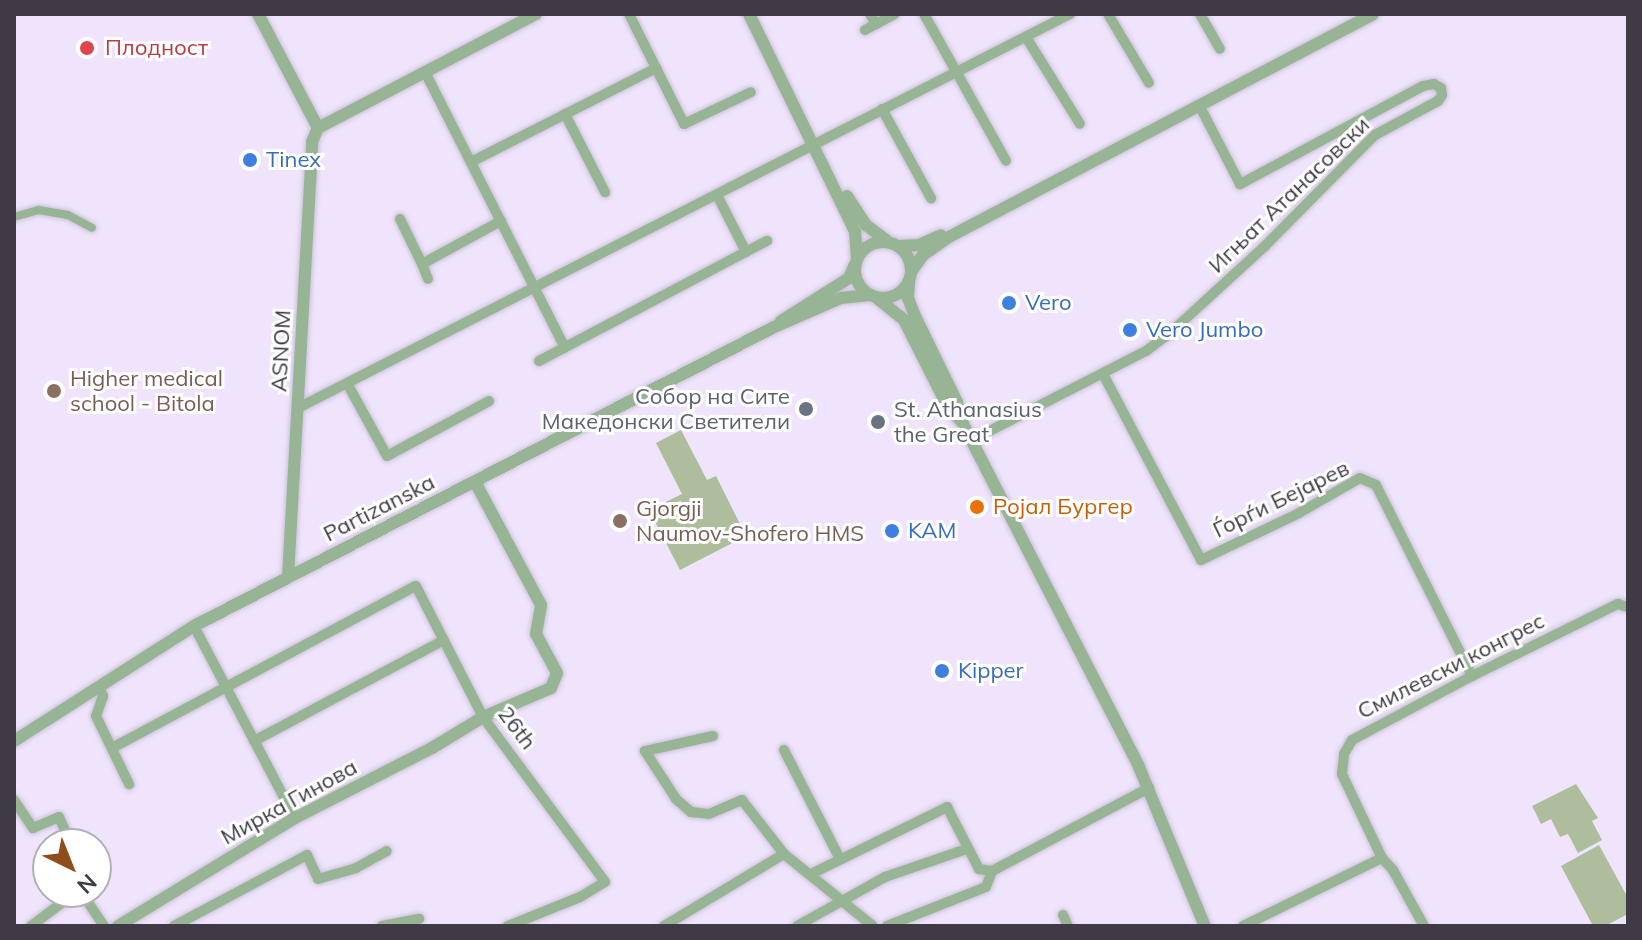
<!DOCTYPE html>
<meta charset="utf-8">
<style>
body{margin:0}
#map{position:relative;width:1642px;height:940px;overflow:hidden;background:#efe4fc;font-family:Mulish,sans-serif}
div>[style]{position:absolute}
[style*='--x']{left:calc(var(--x)*1px);top:calc(var(--y)*1px);width:calc(var(--w)*1px);rotate:calc(var(--a)*1deg)}
.green>*{inset:0;background:#aebd9c}
.roads{filter:drop-shadow(0 0 2px #ccc2d8) drop-shadow(0 0 2px #ccc2d8)}
.pedestrian>*{height:8px;margin:-4px;padding:0 4px;transform-origin:4px;border-radius:4px;background:#97b594}
.minor>*{height:10px;margin:-5px;padding:0 5px;transform-origin:5px;border-radius:5px;background:#97b594}
.tertiary>*{height:12px;margin:-6px;padding:0 6px;transform-origin:6px;border-radius:6px;background:#97b594}
.tertiary>.ring{margin:-6px;padding:0;box-sizing:content-box;background:none;border:12px solid #97b594;border-radius:50%}
.dots>*{width:22px;height:22px;translate:-50% -50%;box-sizing:border-box;border:4px solid #fff;border-radius:50%}
span{translate:-50% -50%;white-space:nowrap;text-align:center;line-height:1.15;-webkit-text-stroke:6px #fff;paint-order:stroke}
.health-label{font-size:22px;color:#be3a42}
.left{translate:0 -50%;text-align:left}
.shop-label{font-size:22px;color:#366cbe}
.street-label{font-size:22px;color:#3f3a46}
.education-label{font-size:22px;color:#785e54}
.worship-label{font-size:22px;color:#5b616d}
.right{translate:-100% -50%;text-align:right}
.food-label{font-size:22px;color:#c56008}
.frame{position:absolute;inset:0;border:16px solid #3f3a46;pointer-events:none}
.north{position:absolute;left:32px;top:828px;width:80px;height:80px;box-sizing:border-box;background:#fff;border:2px solid #b2b0b5;border-radius:50%;rotate:137deg;font-size:22px;font-weight:700;line-height:32px;text-align:center;color:#3f3a46}
.north::after{content:'';display:block;margin:auto;width:28px;height:36px;background:#8e4d1a;clip-path:polygon(50% 0,100% 100%,50% 72%,0 100%)}
</style>
<div id="map">
<div class="green">
<div style="clip-path:polygon(681px 430px,707px 480px,716px 476px,746px 536px,680px 570px,649px 510px,682px 494px,656px 443px)"></div>
<div style="clip-path:polygon(1576px 784px,1598px 818px,1592px 821px,1602px 840px,1578px 853px,1568px 834px,1560px 837px,1551px 819px,1541px 824px,1532px 806px)"></div>
<div style="clip-path:polygon(1599px 845px,1628px 898px,1628px 914px,1605px 926px,1593px 926px,1561px 866px)"></div>
</div>
<div class="roads">
<div class="pedestrian">
<div style="--x:14;--y:217;--w:26;--a:-16"></div>
<div style="--x:39;--y:210;--w:29;--a:10"></div>
<div style="--x:68;--y:215;--w:27;--a:28"></div>
</div>
<div class="minor">
<div style="--x:629;--y:14;--w:123;--a:63.4"></div>
<div style="--x:684;--y:124;--w:74;--a:-25.5"></div>
<div style="--x:870;--y:14;--w:12;--a:59"></div>
<div style="--x:876;--y:24;--w:21;--a:-28"></div>
<div style="--x:924;--y:14;--w:168;--a:60.8"></div>
<div style="--x:1108;--y:14;--w:80;--a:59.3"></div>
<div style="--x:1200;--y:14;--w:40;--a:60.3"></div>
<div style="--x:865;--y:30;--w:13;--a:-29"></div>
<div style="--x:1026;--y:37;--w:102;--a:58.2"></div>
<div style="--x:425;--y:72;--w:309;--a:63.1"></div>
<div style="--x:882;--y:109;--w:102;--a:61.2"></div>
<div style="--x:565;--y:114;--w:88;--a:62.9"></div>
<div style="--x:471;--y:162;--w:208;--a:-26.9"></div>
<div style="--x:717;--y:195;--w:64;--a:63"></div>
<div style="--x:400;--y:219;--w:50;--a:63.9"></div>
<div style="--x:422;--y:264;--w:90;--a:-28.6"></div>
<div style="--x:422;--y:264;--w:16;--a:68"></div>
<div style="--x:539;--y:361;--w:258;--a:-27.8"></div>
<div style="--x:1103;--y:374;--w:210;--a:62.2"></div>
<div style="--x:1201;--y:560;--w:109;--a:-25.6"></div>
<div style="--x:1299;--y:513;--w:70;--a:-29.8"></div>
<div style="--x:1360;--y:478;--w:17;--a:24"></div>
<div style="--x:1376;--y:485;--w:214;--a:63.3"></div>
<div style="--x:348;--y:385;--w:81;--a:61.2"></div>
<div style="--x:387;--y:456;--w:116;--a:-28.3"></div>
<div style="--x:298;--y:408;--w:867;--a:-27.04"></div>
<div style="--x:972;--y:440;--w:195;--a:-27.1"></div>
<div style="--x:1146;--y:351;--w:30;--a:-37"></div>
<div style="--x:1170;--y:333;--w:129;--a:-42.5"></div>
<div style="--x:1265;--y:246;--w:156;--a:-45.3"></div>
<div style="--x:1375;--y:135;--w:72;--a:-28.4"></div>
<div style="--x:1438;--y:101;--w:7;--a:-56"></div>
<div style="--x:1442;--y:95;--w:7;--a:-98"></div>
<div style="--x:1441;--y:88;--w:8;--a:-150"></div>
<div style="--x:1434;--y:84;--w:11;--a:170"></div>
<div style="--x:1423;--y:86;--w:208;--a:151.8"></div>
<div style="--x:1240;--y:184;--w:89;--a:-117.4"></div>
<div style="--x:194;--y:626;--w:217;--a:62.3"></div>
<div style="--x:99;--y:687;--w:10;--a:66"></div>
<div style="--x:103;--y:696;--w:21;--a:109"></div>
<div style="--x:96;--y:716;--w:76;--a:64.1"></div>
<div style="--x:713;--y:736;--w:70;--a:167.6"></div>
<div style="--x:645;--y:751;--w:57;--a:57.1"></div>
<div style="--x:676;--y:799;--w:20;--a:41"></div>
<div style="--x:691;--y:812;--w:18;--a:6"></div>
<div style="--x:709;--y:814;--w:36;--a:-23"></div>
<div style="--x:742;--y:800;--w:68;--a:52.1"></div>
<div style="--x:784;--y:854;--w:114;--a:39"></div>
<div style="--x:254;--y:741;--w:215;--a:-28"></div>
<div style="--x:112;--y:748;--w:344;--a:-28.1"></div>
<div style="--x:416;--y:586;--w:147;--a:62.9"></div>
<div style="--x:483;--y:717;--w:205;--a:53.5"></div>
<div style="--x:605;--y:882;--w:29;--a:149"></div>
<div style="--x:580;--y:897;--w:78;--a:158.1"></div>
<div style="--x:784;--y:750;--w:123;--a:62.8"></div>
<div style="--x:14;--y:800;--w:34;--a:56"></div>
<div style="--x:33;--y:828;--w:28;--a:-23"></div>
<div style="--x:59;--y:817;--w:30;--a:66"></div>
<div style="--x:811;--y:874;--w:152;--a:-26.2"></div>
<div style="--x:947;--y:807;--w:70;--a:62.7"></div>
<div style="--x:979;--y:869;--w:13;--a:9"></div>
<div style="--x:992;--y:871;--w:178;--a:-27.9"></div>
<div style="--x:81;--y:892;--w:41;--a:55.9"></div>
<div style="--x:1063;--y:915;--w:12;--a:66"></div>
<div style="--x:31;--y:926;--w:45;--a:-36.9"></div>
<div style="--x:174;--y:926;--w:151;--a:-28.1"></div>
<div style="--x:307;--y:855;--w:26;--a:65"></div>
<div style="--x:318;--y:879;--w:40;--a:-16"></div>
<div style="--x:356;--y:868;--w:35;--a:-29"></div>
<div style="--x:382;--y:926;--w:38;--a:-11"></div>
<div style="--x:664;--y:926;--w:140;--a:-31"></div>
<div style="--x:797;--y:926;--w:101;--a:-29.1"></div>
<div style="--x:885;--y:877;--w:87;--a:-18.9"></div>
<div style="--x:887;--y:926;--w:106;--a:-21.5"></div>
<div style="--x:986;--y:887;--w:17;--a:-69"></div>
<div style="--x:1243;--y:926;--w:155;--a:-26.1"></div>
<div style="--x:1424;--y:926;--w:64;--a:-119"></div>
<div style="--x:1393;--y:870;--w:16;--a:-133"></div>
<div style="--x:1382;--y:858;--w:93;--a:-115.5"></div>
<div style="--x:1342;--y:774;--w:20;--a:-84"></div>
<div style="--x:1344;--y:754;--w:16;--a:-60"></div>
<div style="--x:1352;--y:740;--w:136;--a:-28.1"></div>
<div style="--x:1472;--y:676;--w:163;--a:-26.3"></div>
<div style="--x:1618;--y:604;--w:10;--a:17"></div>
</div>
<div class="tertiary">
<div style="--x:258;--y:14;--w:129;--a:62.2"></div>
<div style="--x:749;--y:14;--w:242;--a:64"></div>
<div style="--x:855;--y:231;--w:26;--a:86"></div>
<div style="--x:318;--y:128;--w:246;--a:-27.6"></div>
<div style="--x:847;--y:196;--w:35;--a:57"></div>
<div style="--x:866;--y:225;--w:26;--a:37"></div>
<div class="ring" style="left:855px;top:242px;width:44px;height:44px"></div>
<div style="--x:898;--y:246;--w:21;--a:-3"></div>
<div style="--x:919;--y:245;--w:24;--a:-24"></div>
<div style="--x:911;--y:272;--w:21;--a:-55"></div>
<div style="--x:923;--y:255;--w:29;--a:-35"></div>
<div style="--x:947;--y:238;--w:481;--a:-27.7"></div>
<div style="--x:909;--y:282;--w:16;--a:94"></div>
<div style="--x:908;--y:298;--w:17;--a:69"></div>
<div style="--x:914;--y:314;--w:98;--a:64"></div>
<div style="--x:957;--y:402;--w:21;--a:76"></div>
<div style="--x:962;--y:422;--w:388;--a:62.8"></div>
<div style="--x:1139;--y:767;--w:172;--a:67.5"></div>
<div style="--x:877;--y:298;--w:35;--a:39"></div>
<div style="--x:904;--y:320;--w:95;--a:63.2"></div>
<div style="--x:947;--y:405;--w:20;--a:49"></div>
<div style="--x:781;--y:321;--w:80;--a:-32.3"></div>
<div style="--x:849;--y:278;--w:13;--a:-67"></div>
<div style="--x:288;--y:577;--w:436;--a:-86.8"></div>
<div style="--x:312;--y:142;--w:15;--a:-67"></div>
<div style="--x:14;--y:741;--w:214;--a:-32.6"></div>
<div style="--x:194;--y:626;--w:650;--a:-27.27"></div>
<div style="--x:772;--y:328;--w:75;--a:-23.5"></div>
<div style="--x:841;--y:298;--w:27;--a:-6"></div>
<div style="--x:118;--y:926;--w:207;--a:-31.4"></div>
<div style="--x:295;--y:818;--w:154;--a:-27.1"></div>
<div style="--x:432;--y:748;--w:60;--a:-31.3"></div>
<div style="--x:483;--y:717;--w:74;--a:-23.1"></div>
<div style="--x:551;--y:688;--w:16;--a:-68"></div>
<div style="--x:557;--y:673;--w:44;--a:-118.3"></div>
<div style="--x:536;--y:634;--w:29;--a:-80"></div>
<div style="--x:541;--y:605;--w:140;--a:-118.2"></div>
</div>
</div>
<div class="dots">
<div style="left:87px;top:48px;background:#e0444e"></div>
<div style="left:250px;top:160px;background:#3f7fe0"></div>
<div style="left:1009px;top:303px;background:#3f7fe0"></div>
<div style="left:1130px;top:330px;background:#3f7fe0"></div>
<div style="left:54px;top:391px;background:#8d6e63"></div>
<div style="left:806px;top:409px;background:#6b7280"></div>
<div style="left:878px;top:422px;background:#6b7280"></div>
<div style="left:977px;top:507px;background:#e8710a"></div>
<div style="left:620px;top:521px;background:#8d6e63"></div>
<div style="left:892px;top:531px;background:#3f7fe0"></div>
<div style="left:942px;top:671px;background:#3f7fe0"></div>
</div>
<div class="health-label">
<span class="left" style="left:105px;top:48px">Плодност</span>
</div>
<div class="shop-label">
<span class="left" style="left:266px;top:160px">Tinex</span>
<span class="left" style="left:1025px;top:303px">Vero</span>
<span class="left" style="left:1146px;top:330px">Vero Jumbo</span>
<span class="left" style="left:908px;top:531px">KAM</span>
<span class="left" style="left:958px;top:671px">Kipper</span>
</div>
<div class="street-label">
<span style="left:1289px;top:195px;rotate:-44deg">Игњат Атанасовски</span>
<span style="left:281px;top:351px;rotate:-87deg">ASNOM</span>
<span style="left:1281px;top:499px;rotate:-26deg">Ѓорѓи Бејарев</span>
<span style="left:379px;top:508px;rotate:-27deg">Partizanska</span>
<span style="left:1451px;top:666px;rotate:-27deg">Смилевски конгрес</span>
<span style="left:517px;top:728px;rotate:53deg">26th</span>
<span style="left:289px;top:802px;rotate:-29deg">Мирка Гинова</span>
</div>
<div class="education-label">
<span class="left" style="left:70px;top:391px">Higher medical<br>school - Bitola</span>
<span class="left" style="left:636px;top:521px">Gjorgji<br>Naumov-Shofero HMS</span>
</div>
<div class="worship-label">
<span class="right" style="left:790px;top:409px">Собор на Сите<br>Македонски Светители</span>
<span class="left" style="left:894px;top:422px">St. Athanasius<br>the Great</span>
</div>
<div class="food-label">
<span class="left" style="left:993px;top:507px">Ројал Бургер</span>
</div>
<div class="frame"></div>
<div class="north">N</div>
</div>
